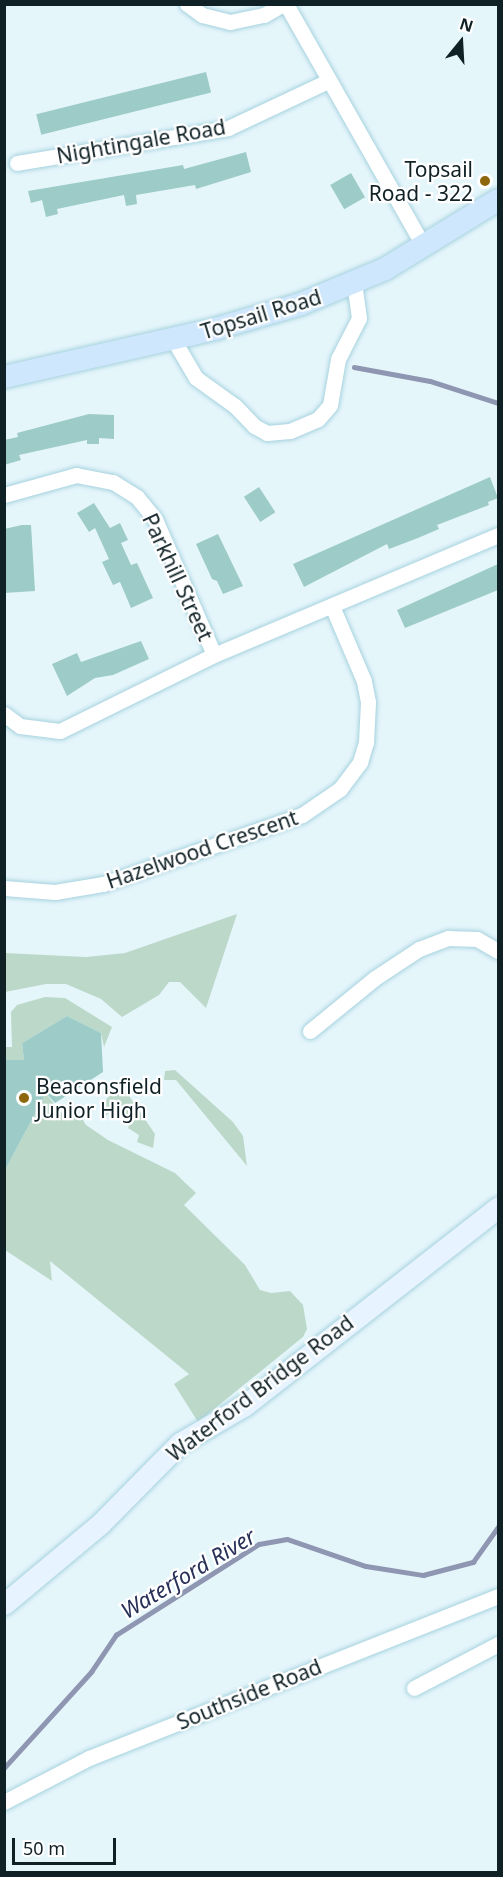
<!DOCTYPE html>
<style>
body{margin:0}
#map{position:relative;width:503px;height:1877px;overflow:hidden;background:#e5f6fb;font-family:"Noto Sans",sans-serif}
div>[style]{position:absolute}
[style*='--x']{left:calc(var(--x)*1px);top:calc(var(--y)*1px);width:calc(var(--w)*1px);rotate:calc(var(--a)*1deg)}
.green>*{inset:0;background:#bcd8c9}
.stream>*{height:4.5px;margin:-2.25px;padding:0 2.25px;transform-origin:2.25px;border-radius:2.25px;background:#8e96b1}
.building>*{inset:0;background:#9dcbc7;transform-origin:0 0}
.roads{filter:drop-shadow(0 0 2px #a7d2df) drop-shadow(0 0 2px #a7d2df)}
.street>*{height:15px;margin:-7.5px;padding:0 7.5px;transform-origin:7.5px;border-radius:7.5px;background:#fff}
.secondary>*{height:21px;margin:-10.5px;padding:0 10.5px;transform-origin:10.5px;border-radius:10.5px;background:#e7f3fe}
.primary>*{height:22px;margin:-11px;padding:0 11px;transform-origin:11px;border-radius:11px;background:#cfe7fc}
.dots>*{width:16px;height:16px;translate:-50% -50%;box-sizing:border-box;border:3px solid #fff;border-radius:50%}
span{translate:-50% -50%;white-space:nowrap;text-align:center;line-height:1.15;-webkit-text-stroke:4.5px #fff;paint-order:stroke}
.street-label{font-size:21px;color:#102126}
.poi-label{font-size:21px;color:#102126}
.right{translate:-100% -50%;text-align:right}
.left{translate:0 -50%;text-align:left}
.water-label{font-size:22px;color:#273057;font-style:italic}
.frame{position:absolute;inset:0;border:6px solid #102126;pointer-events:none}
.north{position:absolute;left:431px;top:12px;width:60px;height:60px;-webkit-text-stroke:4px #fff;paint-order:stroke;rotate:18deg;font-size:16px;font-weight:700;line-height:24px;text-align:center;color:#102126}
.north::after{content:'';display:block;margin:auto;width:21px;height:27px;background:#102126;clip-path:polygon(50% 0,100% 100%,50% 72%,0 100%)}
.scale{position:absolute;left:12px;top:1838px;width:104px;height:27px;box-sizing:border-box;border:3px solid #102126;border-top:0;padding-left:8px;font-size:18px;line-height:21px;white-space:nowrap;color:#102126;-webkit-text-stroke:4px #fff;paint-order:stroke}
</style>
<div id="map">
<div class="green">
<div style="clip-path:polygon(237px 914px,206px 1008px,180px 982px,169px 982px,159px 995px,122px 1017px,101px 999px,66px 984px,46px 984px,5px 992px,5px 953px,86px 957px,125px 953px)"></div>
<div style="clip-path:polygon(45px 997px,65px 998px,112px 1027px,104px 1047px,101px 1033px,67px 1016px,22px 1043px,24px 1060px,5px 1060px,4px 1047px,12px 1047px,11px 1012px,17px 1005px)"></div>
<div style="clip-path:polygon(175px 1070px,233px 1122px,243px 1136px,247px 1166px,176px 1080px,164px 1080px,165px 1071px)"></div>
<div style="clip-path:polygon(125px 1090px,155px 1134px,153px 1148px,137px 1142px,139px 1135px,128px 1128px,132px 1119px,116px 1106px,106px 1116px,102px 1113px,100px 1106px,114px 1091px)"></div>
<div style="clip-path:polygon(46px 1093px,60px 1112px,72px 1117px,80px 1115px,86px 1125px,108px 1140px,175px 1173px,196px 1193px,184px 1205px,245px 1265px,260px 1290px,271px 1293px,290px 1291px,303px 1305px,307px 1329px,303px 1337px,198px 1422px,174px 1384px,189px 1374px,50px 1261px,52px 1281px,5px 1250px,4px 1172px)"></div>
</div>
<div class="stream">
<div style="--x:354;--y:367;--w:77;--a:10.4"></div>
<div style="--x:430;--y:381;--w:71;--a:17.9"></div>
<div style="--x:4;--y:1768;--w:130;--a:-47.8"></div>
<div style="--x:91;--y:1672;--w:45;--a:-56"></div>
<div style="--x:116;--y:1635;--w:169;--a:-32.5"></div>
<div style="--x:259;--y:1544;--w:28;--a:-10"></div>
<div style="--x:287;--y:1539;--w:83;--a:18.9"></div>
<div style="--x:366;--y:1566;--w:58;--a:9"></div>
<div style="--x:423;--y:1575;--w:52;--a:-14.6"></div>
<div style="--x:473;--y:1562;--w:43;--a:-54.5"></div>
</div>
<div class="building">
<div style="left:206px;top:72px;width:21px;height:175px;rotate:76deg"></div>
<div style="clip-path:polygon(246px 152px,251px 172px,196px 189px,195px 185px,136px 195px,137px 204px,126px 206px,124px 195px,57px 209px,58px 214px,46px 217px,42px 200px,31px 203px,28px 191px,183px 165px,184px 169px)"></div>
<div style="left:351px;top:173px;width:28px;height:24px;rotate:60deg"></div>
<div style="clip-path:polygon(89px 414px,114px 415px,114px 439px,99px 438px,99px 444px,87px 444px,87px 440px,19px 455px,21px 460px,4px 465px,4px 440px,18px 437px,17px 433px)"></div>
<div style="clip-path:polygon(490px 477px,498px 498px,488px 502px,489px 505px,437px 525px,439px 529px,418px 538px,389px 549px,387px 544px,304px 587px,293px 564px)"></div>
<div style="left:259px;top:487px;width:30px;height:18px;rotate:57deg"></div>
<div style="clip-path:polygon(94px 503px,110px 528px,120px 523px,128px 540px,121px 543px,131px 565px,137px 563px,153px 598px,131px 608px,120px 582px,113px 585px,102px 562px,109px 559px,95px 528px,89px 532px,77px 513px)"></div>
<div style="clip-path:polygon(22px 525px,31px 525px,35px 591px,4px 593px,4px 529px)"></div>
<div style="clip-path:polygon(218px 534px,243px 586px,223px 594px,217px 581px,212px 579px,196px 544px)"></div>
<div style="clip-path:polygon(498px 564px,498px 590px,405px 628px,397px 610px)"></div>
<div style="clip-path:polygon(141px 641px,149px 659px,113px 675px,95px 678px,67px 696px,52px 664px,77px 653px,81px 662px)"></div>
<div style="clip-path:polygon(67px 1016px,101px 1033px,103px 1072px,55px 1103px,46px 1093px,4px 1172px,4px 1060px,24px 1060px,22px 1043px)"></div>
</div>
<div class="roads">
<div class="street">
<div style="--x:187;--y:4;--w:19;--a:36"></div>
<div style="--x:202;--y:15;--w:29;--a:14"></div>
<div style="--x:230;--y:22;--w:35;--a:-12"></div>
<div style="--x:264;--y:15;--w:22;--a:-30"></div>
<div style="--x:286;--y:4;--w:279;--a:60.4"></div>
<div style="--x:17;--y:163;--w:214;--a:-9.4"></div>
<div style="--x:228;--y:128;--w:110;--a:-25.2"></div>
<div style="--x:173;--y:339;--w:45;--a:59.5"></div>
<div style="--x:196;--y:378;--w:48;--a:35.7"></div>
<div style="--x:235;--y:406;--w:28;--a:46"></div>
<div style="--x:254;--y:426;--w:15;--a:28"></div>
<div style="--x:267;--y:433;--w:23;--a:-5"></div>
<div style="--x:290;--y:431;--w:30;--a:-23"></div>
<div style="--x:318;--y:419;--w:18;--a:-49"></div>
<div style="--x:330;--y:405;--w:47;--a:-80.1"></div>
<div style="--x:338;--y:359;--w:46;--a:-62.9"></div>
<div style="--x:359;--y:318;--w:34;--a:-98"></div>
<div style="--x:4;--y:495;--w:75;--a:-15.5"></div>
<div style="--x:76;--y:475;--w:38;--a:11"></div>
<div style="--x:113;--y:482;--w:28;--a:32"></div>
<div style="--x:137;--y:497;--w:28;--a:51"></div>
<div style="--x:155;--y:519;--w:148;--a:66.5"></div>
<div style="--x:4;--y:714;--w:20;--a:37"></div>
<div style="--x:20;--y:726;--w:40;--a:7.1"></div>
<div style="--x:60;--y:731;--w:172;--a:-26.3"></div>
<div style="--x:214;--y:655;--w:308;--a:-22.9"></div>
<div style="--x:4;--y:888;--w:51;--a:4.5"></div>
<div style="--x:55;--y:892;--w:49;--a:-9.5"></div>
<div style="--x:103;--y:884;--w:211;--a:-19.1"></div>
<div style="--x:302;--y:815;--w:46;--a:-34.4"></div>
<div style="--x:340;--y:789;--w:34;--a:-53"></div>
<div style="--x:360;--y:762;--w:21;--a:-73"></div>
<div style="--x:366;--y:742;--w:40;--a:-87.1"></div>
<div style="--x:368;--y:702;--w:21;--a:-101"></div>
<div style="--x:364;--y:681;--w:82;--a:-113.1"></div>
<div style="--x:310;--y:1031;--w:84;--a:-39.2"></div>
<div style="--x:375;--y:978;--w:53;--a:-33.4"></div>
<div style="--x:419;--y:949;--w:31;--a:-21"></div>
<div style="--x:448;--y:938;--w:29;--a:2"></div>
<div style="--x:477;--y:939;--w:24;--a:30"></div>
<div style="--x:414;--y:1688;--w:95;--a:-27.6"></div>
<div style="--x:4;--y:1802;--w:96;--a:-27.4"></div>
<div style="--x:89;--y:1758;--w:440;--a:-21.6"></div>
</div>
<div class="secondary">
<div style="--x:4;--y:1604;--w:125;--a:-39.8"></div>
<div style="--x:100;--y:1524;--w:114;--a:-45.4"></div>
<div style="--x:180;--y:1443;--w:75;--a:-30.3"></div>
<div style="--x:245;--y:1405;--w:321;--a:-38"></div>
</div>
<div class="primary">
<div style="--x:4;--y:377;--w:216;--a:-12.8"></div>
<div style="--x:215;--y:329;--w:90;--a:-16.2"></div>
<div style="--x:301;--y:304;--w:91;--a:-22.6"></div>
<div style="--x:385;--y:269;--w:132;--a:-31.4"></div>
</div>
</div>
<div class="dots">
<div style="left:485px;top:181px;background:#8e660b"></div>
<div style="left:24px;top:1098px;background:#8e660b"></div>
</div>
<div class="street-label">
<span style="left:141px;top:141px;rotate:-10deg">Nightingale Road</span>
<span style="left:261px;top:314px;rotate:-17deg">Topsail Road</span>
<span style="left:178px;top:577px;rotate:65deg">Parkhill Street</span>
<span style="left:202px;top:849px;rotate:-19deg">Hazelwood Crescent</span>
<span style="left:260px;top:1388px;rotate:-37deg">Waterford Bridge Road</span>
<span style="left:249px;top:1694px;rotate:-22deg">Southside Road</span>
</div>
<div class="poi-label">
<span class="right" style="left:473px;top:181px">Topsail<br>Road - 322</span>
<span class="left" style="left:36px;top:1098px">Beaconsfield<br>Junior High</span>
</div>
<div class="water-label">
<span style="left:188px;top:1573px;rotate:-31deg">Waterford River</span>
</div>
<div class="frame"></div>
<div class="north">N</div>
<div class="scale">50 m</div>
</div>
